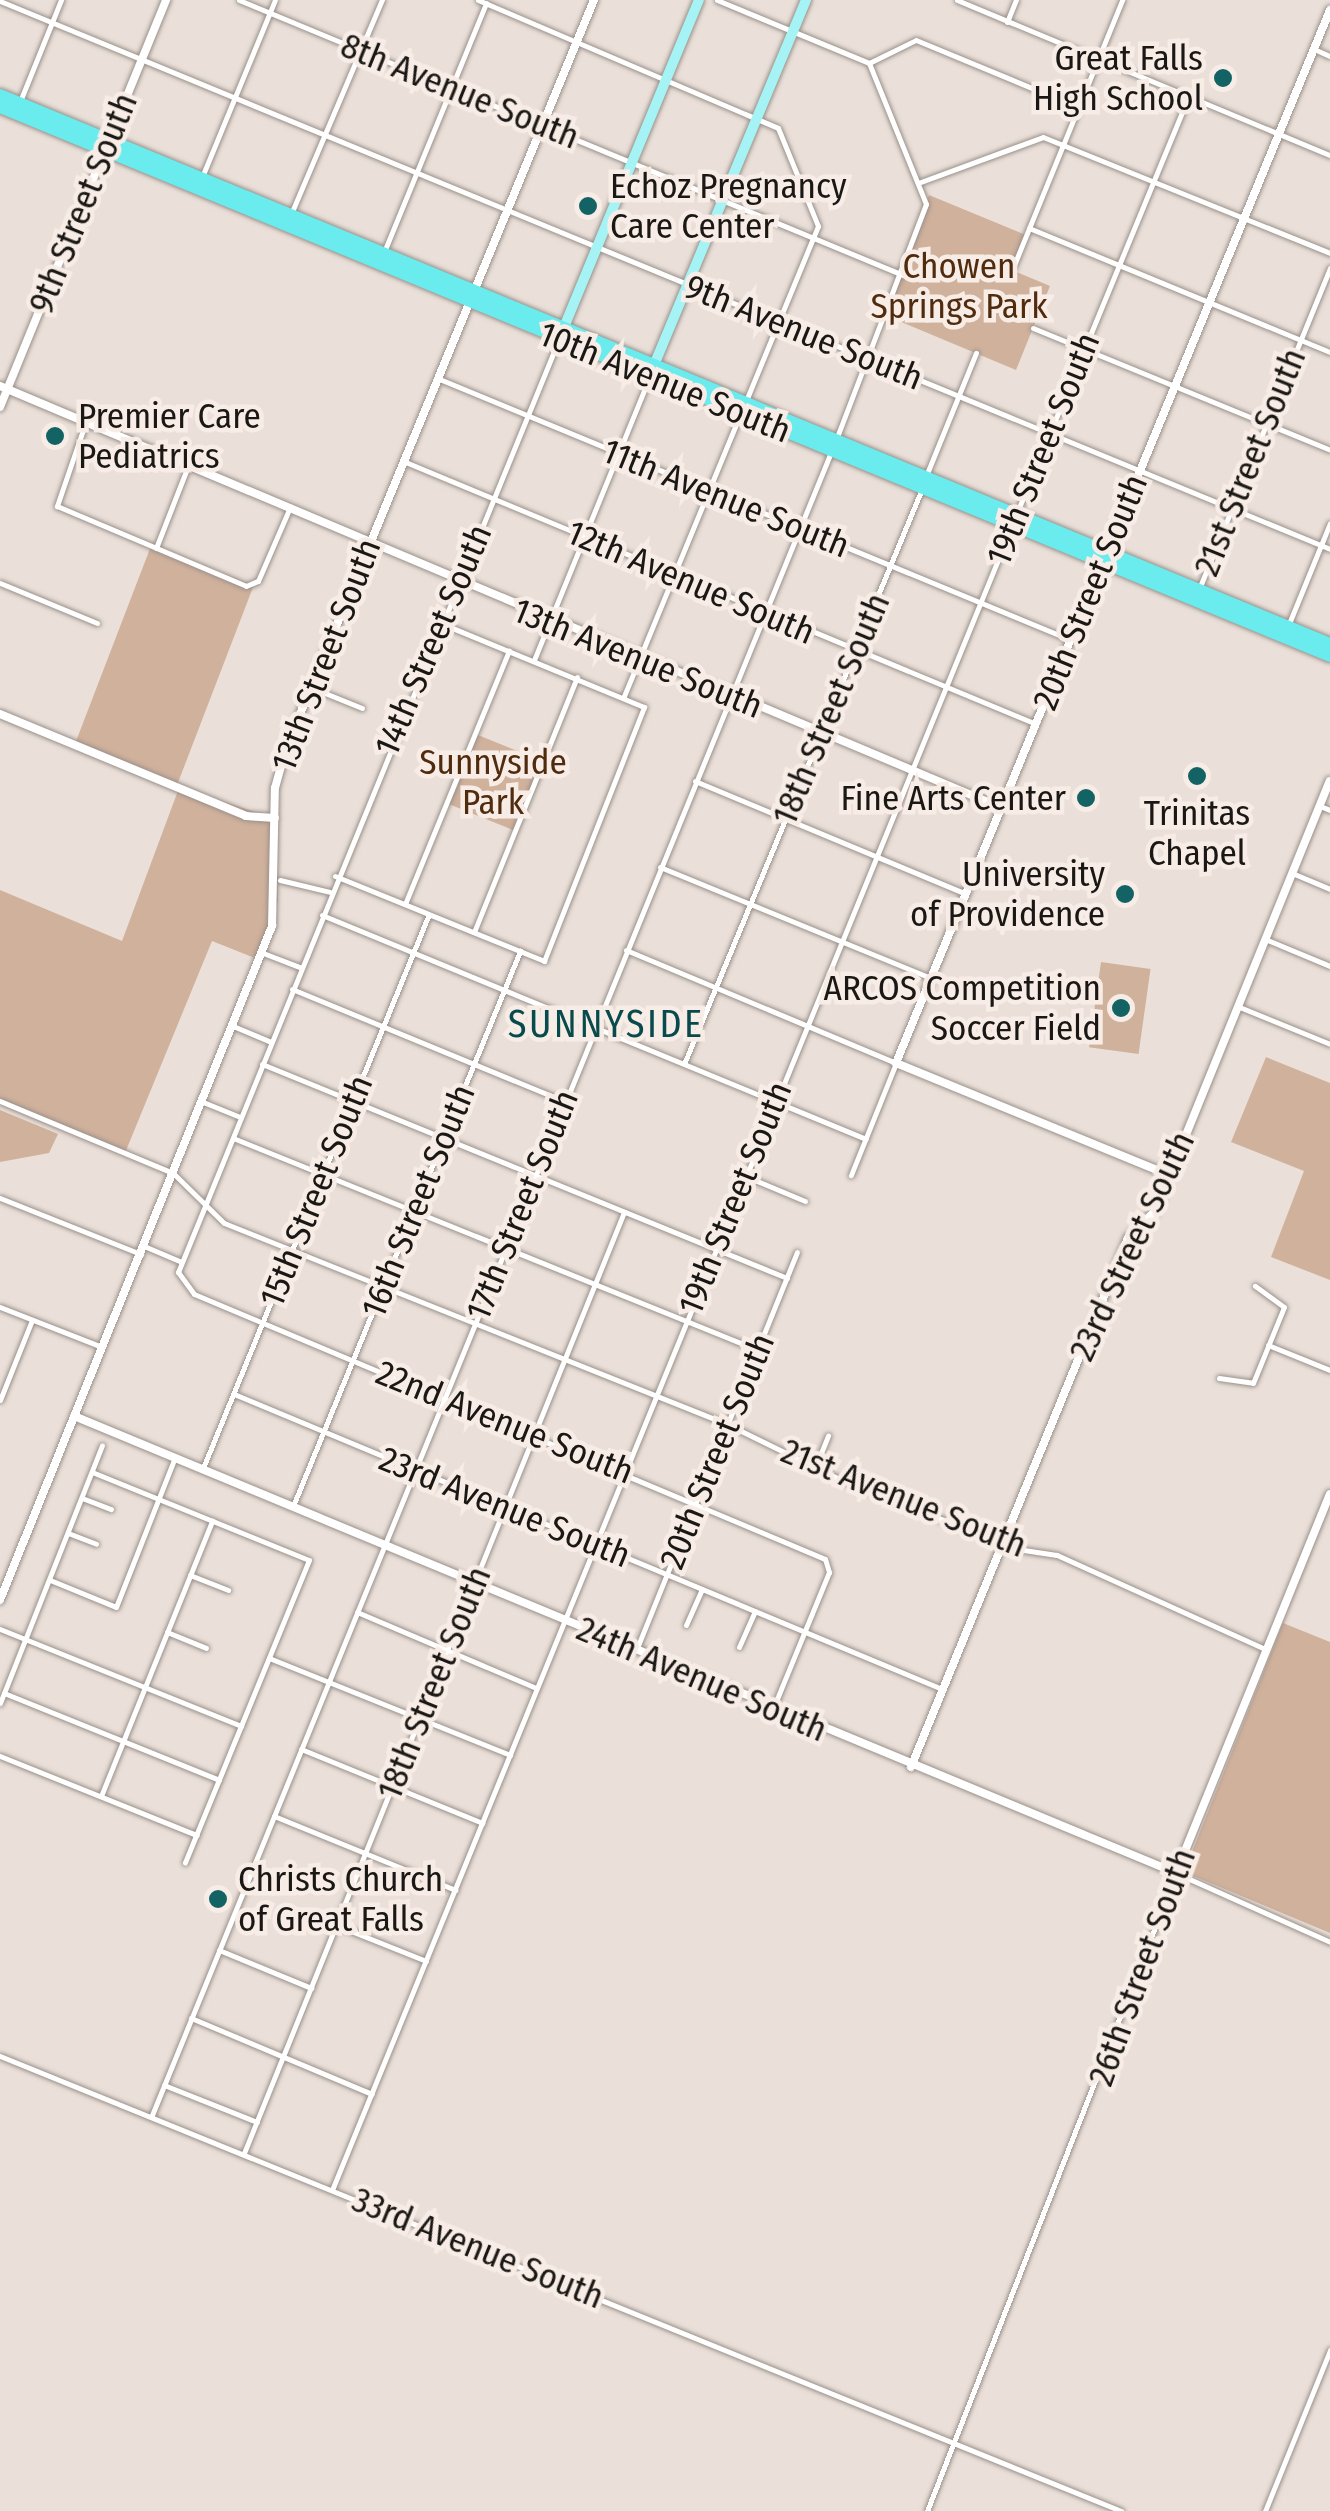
<!DOCTYPE html>
<style>
body{margin:0}
#map{position:relative;width:1330px;height:2511px;overflow:hidden;background:#eae0d9;font-family:"Fira Sans Condensed",sans-serif}
div>[style]{position:absolute}
[style*='--x']{left:calc(var(--x)*1px);top:calc(var(--y)*1px);width:calc(var(--w)*1px);rotate:calc(var(--a)*1deg)}
.green>*{inset:0;background:#d0b19c;transform-origin:0 0}
.roads{filter:drop-shadow(0 0 2px #9a908a) drop-shadow(0 0 2px #9a908a)}
.street>*{height:5px;margin:-2.5px;padding:0 2.5px;transform-origin:2.5px;border-radius:2.5px;background:#fff}
.secondary>*{height:8px;margin:-4px;padding:0 4px;transform-origin:4px;border-radius:4px;background:#fff}
.primary>*{height:10px;margin:-5px;padding:0 5px;transform-origin:5px;border-radius:5px;background:#a6f3f5}
.highway>*{height:12px;margin:-6px;padding:0 6px;transform-origin:6px;border-radius:6px;background:#6aebee}
.dots>*{width:28px;height:28px;translate:-50% -50%;box-sizing:border-box;border:5px solid #f7ede6;border-radius:50%}
span{translate:-50% -50%;white-space:nowrap;text-align:center;line-height:1.15;-webkit-text-stroke:9px #f7ede6;paint-order:stroke}
.poi-label{font-size:35px;color:#1a1714}
.right{translate:-100% -50%;text-align:right}
.left{translate:0 -50%;text-align:left}
.street-label{font-size:35px;color:#1a1714}
.park-label{font-size:35px;color:#502b0e}
.neighbourhood-label{font-size:38px;color:#094a4c;letter-spacing:2.5px}
</style>
<div id="map">
<div class="green">
<div style="clip-path:polygon(929px 195px,1026px 235px,1012px 270px,1050px 286px,1016px 370px,887px 316px)"></div>
<div style="left:151px;top:546px;width:110px;height:213px;rotate:21deg"></div>
<div style="left:473px;top:733px;width:74px;height:75px;rotate:22deg"></div>
<div style="clip-path:polygon(179px 788px,275px 818px,278px 901px,260px 960px,212px 941px,125px 1153px,0 1101px,0 890px,122px 941px)"></div>
<div style="left:1101px;top:962px;width:50px;height:86px;rotate:8deg"></div>
<div style="clip-path:polygon(1266px 1057px,1330px 1083px,1330px 1280px,1271px 1257px,1304px 1171px,1231px 1142px)"></div>
<div style="clip-path:polygon(0 1110px,58px 1134px,49px 1153px,0 1162px)"></div>
<div style="clip-path:polygon(1283px 1623px,1330px 1642px,1330px 1933px,1184px 1872px)"></div>
</div>
<div class="roads">
<div class="street">
<div style="--x:239;--y:0;--w:719;--a:22.5"></div>
<div style="--x:478;--y:0;--w:326;--a:23.1"></div>
<div style="--x:778;--y:128;--w:106;--a:67.8"></div>
<div style="--x:818;--y:226;--w:189;--a:112.4"></div>
<div style="--x:717;--y:0;--w:165;--a:22.5"></div>
<div style="--x:869;--y:63;--w:152;--a:68"></div>
<div style="--x:926;--y:204;--w:249;--a:110.9"></div>
<div style="--x:957;--y:0;--w:404;--a:22.6"></div>
<div style="--x:0;--y:1;--w:1438;--a:22.39"></div>
<div style="--x:1007;--y:22;--w:24;--a:-68"></div>
<div style="--x:1314;--y:49;--w:17;--a:24"></div>
<div style="--x:869;--y:63;--w:52;--a:-26.1"></div>
<div style="--x:916;--y:40;--w:175;--a:22.5"></div>
<div style="--x:21;--y:99;--w:107;--a:-68"></div>
<div style="--x:202;--y:177;--w:191;--a:-67.6"></div>
<div style="--x:918;--y:183;--w:133;--a:-20.2"></div>
<div style="--x:1043;--y:137;--w:310;--a:22"></div>
<div style="--x:291;--y:214;--w:233;--a:-67"></div>
<div style="--x:1029;--y:228;--w:326;--a:22.4"></div>
<div style="--x:384;--y:252;--w:269;--a:-67.7"></div>
<div style="--x:1012;--y:270;--w:292;--a:-67.8"></div>
<div style="--x:1033;--y:328;--w:321;--a:22.3"></div>
<div style="--x:559;--y:339;--w:1008;--a:112.21"></div>
<div style="--x:178;--y:1272;--w:27;--a:54"></div>
<div style="--x:194;--y:1294;--w:684;--a:22.78"></div>
<div style="--x:825;--y:1559;--w:14;--a:73"></div>
<div style="--x:829;--y:1572;--w:150;--a:112.3"></div>
<div style="--x:437;--y:378;--w:686;--a:22.45"></div>
<div style="--x:85;--y:424;--w:87;--a:108.9"></div>
<div style="--x:57;--y:506;--w:205;--a:22.9"></div>
<div style="--x:246;--y:586;--w:13;--a:-23"></div>
<div style="--x:258;--y:581;--w:81;--a:-66.6"></div>
<div style="--x:403;--y:461;--w:685;--a:22.56"></div>
<div style="--x:926;--y:476;--w:133;--a:-67.9"></div>
<div style="--x:1016;--y:515;--w:452;--a:-67.6"></div>
<div style="--x:156;--y:548;--w:88;--a:-68.7"></div>
<div style="--x:0;--y:583;--w:105;--a:22.4"></div>
<div style="--x:1199;--y:589;--w:347;--a:-67.8"></div>
<div style="--x:1288;--y:626;--w:111;--a:-67.8"></div>
<div style="--x:534;--y:660;--w:305;--a:-67.8"></div>
<div style="--x:310;--y:687;--w:56;--a:22"></div>
<div style="--x:624;--y:696;--w:304;--a:-67.6"></div>
<div style="--x:695;--y:781;--w:291;--a:22.6"></div>
<div style="--x:1320;--y:806;--w:11;--a:22"></div>
<div style="--x:660;--y:867;--w:292;--a:22.3"></div>
<div style="--x:1292;--y:873;--w:41;--a:22.8"></div>
<div style="--x:335;--y:876;--w:226;--a:22.1"></div>
<div style="--x:544;--y:961;--w:273;--a:-68.5"></div>
<div style="--x:644;--y:707;--w:217;--a:-157.6"></div>
<div style="--x:280;--y:880;--w:51;--a:13.5"></div>
<div style="--x:405;--y:904;--w:274;--a:-67.7"></div>
<div style="--x:322;--y:915;--w:588;--a:22.38"></div>
<div style="--x:474;--y:932;--w:275;--a:-68"></div>
<div style="--x:1265;--y:939;--w:70;--a:22.6"></div>
<div style="--x:626;--y:950;--w:293;--a:22.7"></div>
<div style="--x:896;--y:1063;--w:121;--a:111.9"></div>
<div style="--x:263;--y:953;--w:40;--a:21"></div>
<div style="--x:292;--y:989;--w:294;--a:22.4"></div>
<div style="--x:1237;--y:1006;--w:100;--a:22.2"></div>
<div style="--x:233;--y:1026;--w:41;--a:22.8"></div>
<div style="--x:262;--y:1064;--w:567;--a:22.18"></div>
<div style="--x:684;--y:1064;--w:620;--a:-67.53"></div>
<div style="--x:0;--y:1101;--w:187;--a:22.6"></div>
<div style="--x:173;--y:1173;--w:71;--a:44.4"></div>
<div style="--x:224;--y:1223;--w:542;--a:21.78"></div>
<div style="--x:727;--y:1424;--w:123;--a:26.1"></div>
<div style="--x:837;--y:1478;--w:193;--a:21.5"></div>
<div style="--x:1017;--y:1549;--w:40;--a:8.5"></div>
<div style="--x:1057;--y:1555;--w:230;--a:24.3"></div>
<div style="--x:203;--y:1102;--w:40;--a:22"></div>
<div style="--x:233;--y:1138;--w:566;--a:21.99"></div>
<div style="--x:745;--y:1176;--w:65;--a:22.6"></div>
<div style="--x:0;--y:1198;--w:152;--a:21.7"></div>
<div style="--x:144;--y:1246;--w:39;--a:23"></div>
<div style="--x:0;--y:1307;--w:110;--a:21.4"></div>
<div style="--x:1268;--y:1345;--w:67;--a:22"></div>
<div style="--x:1219;--y:1378;--w:34;--a:8"></div>
<div style="--x:1253;--y:1383;--w:82;--a:-67.8"></div>
<div style="--x:1284;--y:1307;--w:36;--a:-144"></div>
<div style="--x:234;--y:1394;--w:767;--a:22.62"></div>
<div style="--x:0;--y:1400;--w:86;--a:-68.2"></div>
<div style="--x:203;--y:1468;--w:598;--a:-67.81"></div>
<div style="--x:815;--y:1468;--w:35;--a:-68"></div>
<div style="--x:92;--y:1472;--w:234;--a:22.1"></div>
<div style="--x:309;--y:1560;--w:327;--a:112.3"></div>
<div style="--x:82;--y:1498;--w:31;--a:21"></div>
<div style="--x:293;--y:1506;--w:600;--a:-67.75"></div>
<div style="--x:68;--y:1533;--w:30;--a:21"></div>
<div style="--x:190;--y:1575;--w:41;--a:21.5"></div>
<div style="--x:50;--y:1580;--w:71;--a:22.2"></div>
<div style="--x:116;--y:1607;--w:161;--a:-68.5"></div>
<div style="--x:357;--y:1612;--w:194;--a:23"></div>
<div style="--x:686;--y:1625;--w:39;--a:-66"></div>
<div style="--x:0;--y:1629;--w:260;--a:21.9"></div>
<div style="--x:167;--y:1632;--w:42;--a:22.3"></div>
<div style="--x:739;--y:1647;--w:39;--a:-66"></div>
<div style="--x:637;--y:1648;--w:427;--a:-68"></div>
<div style="--x:269;--y:1658;--w:260;--a:21.9"></div>
<div style="--x:4;--y:1693;--w:232;--a:22"></div>
<div style="--x:0;--y:1703;--w:277;--a:-68.4"></div>
<div style="--x:301;--y:1749;--w:196;--a:22.2"></div>
<div style="--x:0;--y:1756;--w:212;--a:21.9"></div>
<div style="--x:101;--y:1796;--w:297;--a:-68"></div>
<div style="--x:274;--y:1816;--w:196;--a:22.2"></div>
<div style="--x:336;--y:1925;--w:97;--a:21.8"></div>
<div style="--x:219;--y:1950;--w:100;--a:22.4"></div>
<div style="--x:191;--y:2018;--w:196;--a:22.8"></div>
<div style="--x:0;--y:2056;--w:1210;--a:22.09"></div>
<div style="--x:164;--y:2085;--w:100;--a:21.7"></div>
<div style="--x:152;--y:2115;--w:1796;--a:-67.79"></div>
<div style="--x:244;--y:2153;--w:1015;--a:-68.01"></div>
<div style="--x:332;--y:2190;--w:1799;--a:-67.78"></div>
<div style="--x:927;--y:2511;--w:685;--a:-68.68"></div>
<div style="--x:1176;--y:1873;--w:169;--a:24.1"></div>
<div style="--x:1265;--y:2511;--w:174;--a:-68"></div>
</div>
<div class="secondary">
<div style="--x:0;--y:386;--w:1087;--a:22.84"></div>
<div style="--x:0;--y:407;--w:440;--a:-67.8"></div>
<div style="--x:0;--y:714;--w:266;--a:22.5"></div>
<div style="--x:246;--y:816;--w:29;--a:4"></div>
<div style="--x:1169;--y:1175;--w:295;--a:-157.7"></div>
<div style="--x:896;--y:1063;--w:1139;--a:-67.6"></div>
<div style="--x:74;--y:1416;--w:1193;--a:22.52"></div>
<div style="--x:1176;--y:1873;--w:409;--a:-67.9"></div>
<div style="--x:0;--y:1600;--w:727;--a:-68.02"></div>
<div style="--x:272;--y:926;--w:138;--a:-88.8"></div>
<div style="--x:275;--y:788;--w:41;--a:-74.6"></div>
<div style="--x:286;--y:748;--w:809;--a:-67.62"></div>
<div style="--x:911;--y:1767;--w:572;--a:-67.7"></div>
<div style="--x:1128;--y:1238;--w:38;--a:-45"></div>
<div style="--x:1155;--y:1211;--w:464;--a:-67.9"></div>
</div>
<div class="primary">
<div style="--x:562;--y:332;--w:359;--a:-67.6"></div>
<div style="--x:652;--y:370;--w:401;--a:-67.4"></div>
</div>
<div class="highway">
<div style="--x:0;--y:95;--w:1439;--a:22.43"></div>
<div style="--x:0;--y:107;--w:1439;--a:22.43"></div>
</div>
</div>
<div class="dots">
<div style="left:1223px;top:78px;background:#136365"></div>
<div style="left:588px;top:206px;background:#136365"></div>
<div style="left:55px;top:436px;background:#136365"></div>
<div style="left:1197px;top:776px;background:#136365"></div>
<div style="left:1086px;top:798px;background:#136365"></div>
<div style="left:1125px;top:894px;background:#136365"></div>
<div style="left:1121px;top:1008px;background:#136365"></div>
<div style="left:218px;top:1899px;background:#136365"></div>
</div>
<div class="poi-label">
<span class="right" style="left:1203px;top:78px">Great Falls<br>High School</span>
<span class="left" style="left:610px;top:206px">Echoz Pregnancy<br>Care Center</span>
<span class="left" style="left:78px;top:436px">Premier Care<br>Pediatrics</span>
<span class="right" style="left:1066px;top:798px">Fine Arts Center</span>
<span style="left:1197px;top:833px">Trinitas<br>Chapel</span>
<span class="right" style="left:1105px;top:894px">University<br>of Providence</span>
<span class="right" style="left:1101px;top:1008px">ARCOS Competition<br>Soccer Field</span>
<span class="left" style="left:238px;top:1899px">Christs Church<br>of Great Falls</span>
</div>
<div class="street-label">
<span style="left:460px;top:91px;rotate:22deg">8th Avenue South</span>
<span style="left:83px;top:203px;rotate:-68deg">9th Street South</span>
<span style="left:804px;top:332px;rotate:22deg">9th Avenue South</span>
<span style="left:665px;top:382px;rotate:22deg">10th Avenue South</span>
<span style="left:1043px;top:449px;rotate:-68deg">19th Street South</span>
<span style="left:1250px;top:462px;rotate:-68deg">21st Street South</span>
<span style="left:726px;top:498px;rotate:22deg">11th Avenue South</span>
<span style="left:691px;top:582px;rotate:23deg">12th Avenue South</span>
<span style="left:1090px;top:592px;rotate:-68deg">20th Street South</span>
<span style="left:433px;top:640px;rotate:-67deg">14th Street South</span>
<span style="left:326px;top:655px;rotate:-69deg">13th Street South</span>
<span style="left:638px;top:658px;rotate:22deg">13th Avenue South</span>
<span style="left:831px;top:709px;rotate:-67deg">18th Street South</span>
<span style="left:316px;top:1191px;rotate:-68deg">15th Street South</span>
<span style="left:735px;top:1198px;rotate:-68deg">19th Street South</span>
<span style="left:418px;top:1201px;rotate:-68deg">16th Street South</span>
<span style="left:522px;top:1205px;rotate:-68deg">17th Street South</span>
<span style="left:1132px;top:1246px;rotate:-65deg">23rd Street South</span>
<span style="left:505px;top:1422px;rotate:22deg">22nd Avenue South</span>
<span style="left:717px;top:1451px;rotate:-68deg">20th Street South</span>
<span style="left:904px;top:1498px;rotate:22deg">21st Avenue South</span>
<span style="left:505px;top:1507px;rotate:22deg">23rd Avenue South</span>
<span style="left:702px;top:1679px;rotate:23deg">24th Avenue South</span>
<span style="left:434px;top:1683px;rotate:-68deg">18th Street South</span>
<span style="left:1142px;top:1967px;rotate:-70deg">26th Street South</span>
<span style="left:478px;top:2248px;rotate:22deg">33rd Avenue South</span>
</div>
<div class="park-label">
<span style="left:959px;top:286px">Chowen<br>Springs Park</span>
<span style="left:493px;top:782px">Sunnyside<br>Park</span>
</div>
<div class="neighbourhood-label">
<span style="left:606px;top:1025px">SUNNYSIDE</span>
</div>
</div>
